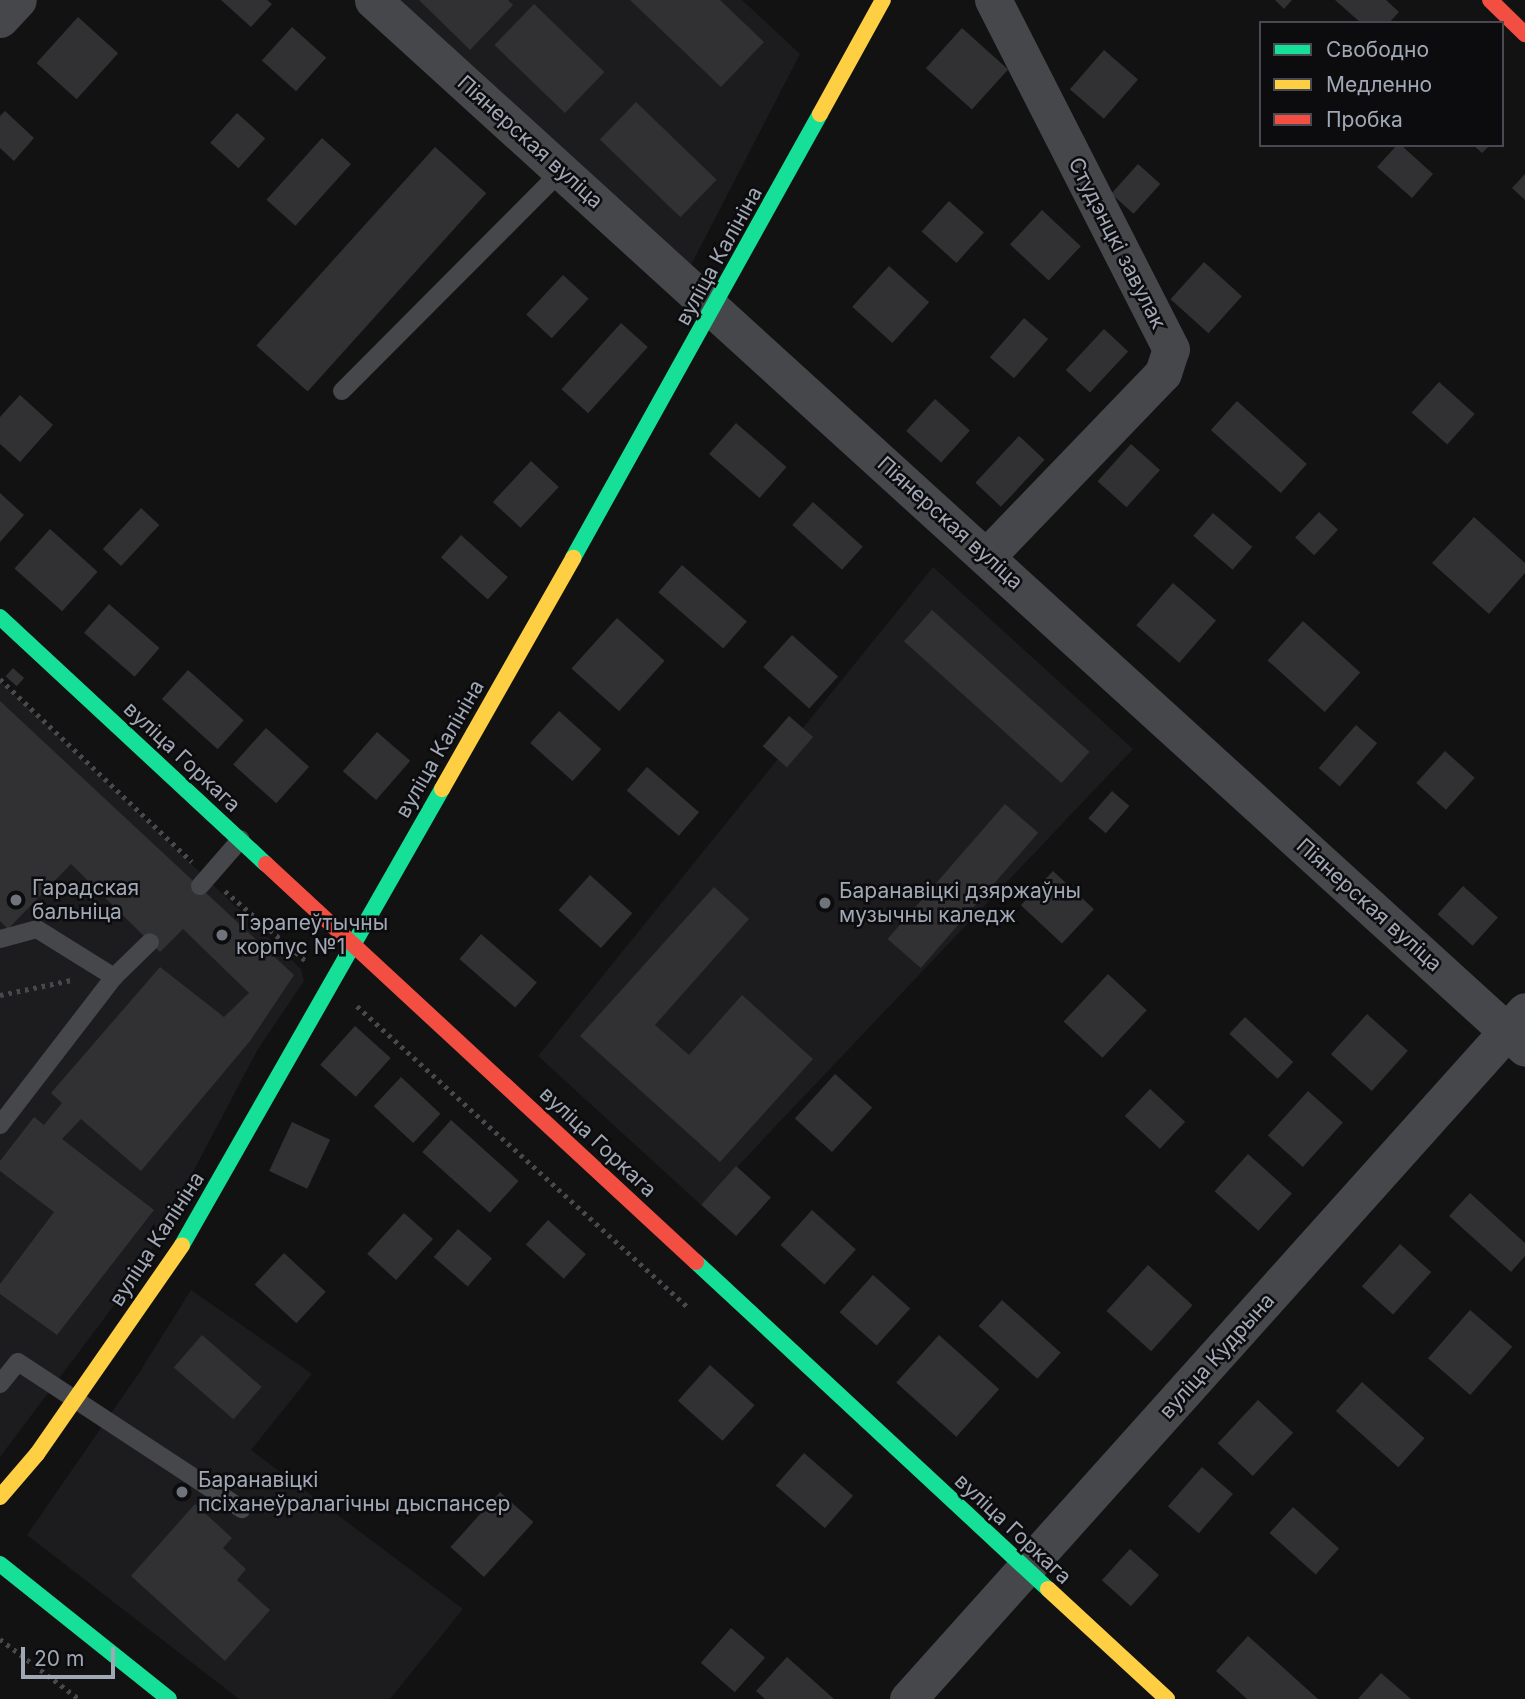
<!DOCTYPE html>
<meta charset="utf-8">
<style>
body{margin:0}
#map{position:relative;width:1525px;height:1699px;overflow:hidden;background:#121212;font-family:Inter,sans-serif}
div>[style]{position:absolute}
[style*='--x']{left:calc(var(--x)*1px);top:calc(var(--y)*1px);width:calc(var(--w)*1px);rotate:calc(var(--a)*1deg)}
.built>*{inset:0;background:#1c1c1e}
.building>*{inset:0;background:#313133;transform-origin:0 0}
.path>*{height:4.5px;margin-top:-2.25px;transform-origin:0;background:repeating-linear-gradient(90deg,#47494d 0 3.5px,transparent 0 8.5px)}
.lane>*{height:18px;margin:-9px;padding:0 9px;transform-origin:9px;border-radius:9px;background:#46474b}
.street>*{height:37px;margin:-18.5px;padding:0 18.5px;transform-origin:18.5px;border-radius:18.5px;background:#46474b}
.fast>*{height:16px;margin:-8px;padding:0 8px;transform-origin:8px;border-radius:8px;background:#16e098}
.slow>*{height:16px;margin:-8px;padding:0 8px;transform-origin:8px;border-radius:8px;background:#ffcf43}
.jam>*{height:16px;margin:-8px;padding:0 8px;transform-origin:8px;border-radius:8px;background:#f24e42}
.dots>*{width:19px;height:19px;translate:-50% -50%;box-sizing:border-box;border:4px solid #0c0c0e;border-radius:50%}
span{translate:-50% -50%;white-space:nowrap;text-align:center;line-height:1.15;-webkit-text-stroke:5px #0c0c0e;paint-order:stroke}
.street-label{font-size:21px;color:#a1a8b5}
.poi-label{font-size:21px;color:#a1a8b5}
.left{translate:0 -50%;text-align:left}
.legend{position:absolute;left:1259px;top:21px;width:245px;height:126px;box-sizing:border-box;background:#0c0c0e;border:2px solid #484a51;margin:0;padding:9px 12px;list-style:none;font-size:21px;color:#a1a8b5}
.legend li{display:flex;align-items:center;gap:14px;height:35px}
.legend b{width:35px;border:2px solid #484a51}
.scale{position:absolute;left:21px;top:1647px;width:94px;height:32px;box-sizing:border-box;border:4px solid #a1a8b5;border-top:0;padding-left:9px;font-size:21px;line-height:24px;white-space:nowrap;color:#a1a8b5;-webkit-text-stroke:5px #0c0c0e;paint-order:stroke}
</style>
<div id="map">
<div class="built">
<div style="clip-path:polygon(399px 0,742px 0,800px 54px,690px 267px)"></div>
<div style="clip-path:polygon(933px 567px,1133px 749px,701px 1205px,538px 1056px)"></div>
<div style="clip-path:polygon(0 681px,301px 969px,304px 981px,258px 1049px,142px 1268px,0 1457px)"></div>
<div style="clip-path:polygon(191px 1290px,312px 1374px,251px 1450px,463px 1609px,390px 1699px,239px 1699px,27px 1535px,139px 1373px)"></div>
</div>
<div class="building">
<div style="clip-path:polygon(221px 0,267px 0,272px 4px,251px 27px)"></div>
<div style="clip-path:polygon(419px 0,508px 0,513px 5px,470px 50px)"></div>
<div style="clip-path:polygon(630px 0,720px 0,764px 42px,721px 87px)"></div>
<div style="clip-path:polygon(1275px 0,1292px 0,1284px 9px)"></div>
<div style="clip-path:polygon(1335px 0,1386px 0,1399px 12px,1389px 23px,1361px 23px)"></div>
<div style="left:534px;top:4px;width:98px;height:57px;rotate:44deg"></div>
<div style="left:78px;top:17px;width:54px;height:62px;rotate:42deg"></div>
<div style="left:292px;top:27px;width:46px;height:45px;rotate:42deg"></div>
<div style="left:962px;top:28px;width:62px;height:54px;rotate:42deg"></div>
<div style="left:1104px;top:50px;width:45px;height:52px;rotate:41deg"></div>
<div style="left:636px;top:102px;width:112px;height:52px;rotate:44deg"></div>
<div style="clip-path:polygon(5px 111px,34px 138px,14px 161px,0 148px,0 116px)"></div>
<div style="left:237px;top:113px;width:38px;height:40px;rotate:42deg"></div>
<div style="left:322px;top:138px;width:39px;height:83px;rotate:42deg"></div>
<div style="clip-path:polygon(1397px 145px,1401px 145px,1433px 174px,1412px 198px,1377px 167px)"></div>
<div style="clip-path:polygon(1473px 145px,1490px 145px,1482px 153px)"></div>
<div style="left:435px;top:147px;width:69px;height:267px;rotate:42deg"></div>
<div style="left:1138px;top:164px;width:30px;height:40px;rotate:42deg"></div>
<div style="clip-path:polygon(1525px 174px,1525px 200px,1512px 188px)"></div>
<div style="left:949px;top:201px;width:47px;height:41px;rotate:42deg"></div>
<div style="left:1042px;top:210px;width:53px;height:47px;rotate:43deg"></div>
<div style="left:1204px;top:262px;width:51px;height:50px;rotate:42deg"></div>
<div style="left:889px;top:266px;width:54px;height:55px;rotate:42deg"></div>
<div style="left:563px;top:275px;width:35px;height:54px;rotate:43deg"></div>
<div style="left:1024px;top:318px;width:32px;height:52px;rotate:41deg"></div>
<div style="left:621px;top:323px;width:36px;height:89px;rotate:42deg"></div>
<div style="left:1104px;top:329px;width:33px;height:56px;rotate:43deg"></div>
<div style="left:1439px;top:382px;width:48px;height:41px;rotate:42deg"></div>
<div style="clip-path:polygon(20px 395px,53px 425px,20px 462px,0 444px,0 417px)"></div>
<div style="left:935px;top:399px;width:47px;height:43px;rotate:42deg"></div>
<div style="left:1237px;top:401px;width:94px;height:39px;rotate:42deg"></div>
<div style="left:736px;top:423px;width:67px;height:41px;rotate:41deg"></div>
<div style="left:1019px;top:436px;width:35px;height:64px;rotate:43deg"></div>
<div style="left:1131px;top:444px;width:39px;height:50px;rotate:42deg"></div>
<div style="left:531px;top:461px;width:38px;height:56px;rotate:43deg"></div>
<div style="clip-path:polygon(0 493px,24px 515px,0 542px)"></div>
<div style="left:813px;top:502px;width:67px;height:31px;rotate:42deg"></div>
<div style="left:141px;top:508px;width:25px;height:56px;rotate:43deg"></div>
<div style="left:1319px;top:512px;width:26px;height:35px;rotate:43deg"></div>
<div style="left:1213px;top:513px;width:52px;height:30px;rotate:41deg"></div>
<div style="clip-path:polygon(1474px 517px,1525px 563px,1525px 573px,1489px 614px,1432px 563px)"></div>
<div style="left:50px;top:529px;width:64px;height:53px;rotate:42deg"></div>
<div style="left:461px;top:535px;width:63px;height:30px;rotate:42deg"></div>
<div style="left:682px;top:565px;width:86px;height:36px;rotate:41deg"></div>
<div style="left:1173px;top:583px;width:57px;height:56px;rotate:41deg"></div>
<div style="left:109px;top:604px;width:67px;height:38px;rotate:41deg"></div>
<div style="left:932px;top:610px;width:212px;height:42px;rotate:42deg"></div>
<div style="left:617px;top:618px;width:64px;height:68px;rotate:42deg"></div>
<div style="left:1303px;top:621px;width:77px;height:53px;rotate:42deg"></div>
<div style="left:792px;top:635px;width:62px;height:43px;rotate:42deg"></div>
<div style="left:13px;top:668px;width:15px;height:11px;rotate:42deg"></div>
<div style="left:188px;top:670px;width:75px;height:39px;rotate:42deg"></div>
<div style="clip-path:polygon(0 701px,294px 975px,250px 1041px,141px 1171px,81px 1119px,62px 1139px,154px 1210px,57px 1335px,0 1294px,0 1284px,54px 1212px,0 1171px,0 1161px,34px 1117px,44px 1125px,62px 1103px,51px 1093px,160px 967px,224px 1017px,249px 993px,183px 929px,160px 952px,71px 864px,8px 929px,0 921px)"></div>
<div style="left:559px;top:711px;width:57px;height:43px;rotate:42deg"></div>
<div style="left:789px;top:716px;width:32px;height:40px;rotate:41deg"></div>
<div style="left:1356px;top:725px;width:28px;height:57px;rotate:41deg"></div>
<div style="left:266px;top:728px;width:58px;height:49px;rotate:42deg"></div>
<div style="left:377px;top:732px;width:44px;height:52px;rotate:41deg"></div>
<div style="left:1445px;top:751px;width:40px;height:43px;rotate:42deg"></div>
<div style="left:647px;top:767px;width:69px;height:31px;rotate:41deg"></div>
<div style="left:1112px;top:791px;width:23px;height:36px;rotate:41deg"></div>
<div style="left:1005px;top:804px;width:44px;height:179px;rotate:41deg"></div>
<div style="left:1053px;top:871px;width:56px;height:47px;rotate:43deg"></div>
<div style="left:590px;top:875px;width:57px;height:47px;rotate:42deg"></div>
<div style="left:1463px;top:886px;width:47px;height:38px;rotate:42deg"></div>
<div style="clip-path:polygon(714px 887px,749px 919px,655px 1025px,689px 1055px,742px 995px,813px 1059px,720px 1162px,580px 1036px)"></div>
<div style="left:481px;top:934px;width:74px;height:33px;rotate:41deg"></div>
<div style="left:1108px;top:974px;width:53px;height:65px;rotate:43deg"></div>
<div style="left:1367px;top:1014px;width:55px;height:54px;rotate:42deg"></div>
<div style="left:1245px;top:1017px;width:66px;height:23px;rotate:43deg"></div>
<div style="left:355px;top:1026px;width:48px;height:52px;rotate:42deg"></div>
<div style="left:835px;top:1074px;width:50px;height:60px;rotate:42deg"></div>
<div style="left:401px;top:1077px;width:54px;height:40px;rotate:43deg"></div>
<div style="left:1150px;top:1089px;width:48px;height:37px;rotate:43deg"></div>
<div style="left:1308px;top:1091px;width:47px;height:60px;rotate:42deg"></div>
<div style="left:451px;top:1120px;width:91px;height:43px;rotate:42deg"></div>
<div style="left:292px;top:1122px;width:42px;height:54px;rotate:25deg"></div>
<div style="left:1248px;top:1154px;width:59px;height:50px;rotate:42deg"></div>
<div style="left:736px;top:1166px;width:47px;height:52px;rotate:42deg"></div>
<div style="clip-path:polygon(1470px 1193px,1525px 1243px,1525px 1256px,1511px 1272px,1449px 1216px)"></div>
<div style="left:812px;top:1210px;width:59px;height:47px;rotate:42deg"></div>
<div style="left:404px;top:1213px;width:39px;height:55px;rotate:42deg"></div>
<div style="left:548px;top:1220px;width:51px;height:33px;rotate:42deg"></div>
<div style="left:458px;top:1229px;width:45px;height:37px;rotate:41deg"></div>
<div style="left:1400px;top:1244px;width:42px;height:57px;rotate:42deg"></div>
<div style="left:284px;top:1253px;width:57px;height:43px;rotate:43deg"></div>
<div style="left:1148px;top:1265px;width:60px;height:62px;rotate:42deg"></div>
<div style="left:873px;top:1275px;width:50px;height:50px;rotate:42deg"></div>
<div style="left:1002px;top:1300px;width:79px;height:35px;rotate:42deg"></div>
<div style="left:1470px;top:1310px;width:56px;height:64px;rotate:41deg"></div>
<div style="left:202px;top:1335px;width:79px;height:43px;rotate:41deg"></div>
<div style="left:939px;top:1335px;width:81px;height:64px;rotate:42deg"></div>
<div style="left:710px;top:1365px;width:60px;height:48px;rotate:42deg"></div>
<div style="left:1362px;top:1382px;width:84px;height:39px;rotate:42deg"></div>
<div style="left:1258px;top:1400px;width:48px;height:59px;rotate:43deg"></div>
<div style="left:804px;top:1453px;width:65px;height:43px;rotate:41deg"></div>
<div style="left:1202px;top:1467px;width:41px;height:52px;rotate:41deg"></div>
<div style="left:500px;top:1492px;width:45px;height:74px;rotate:42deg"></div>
<div style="clip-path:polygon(195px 1504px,232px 1538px,223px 1548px,246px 1569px,237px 1580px,270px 1610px,225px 1661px,131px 1576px)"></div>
<div style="left:1293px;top:1507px;width:62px;height:35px;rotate:42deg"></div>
<div style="left:1130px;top:1549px;width:39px;height:42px;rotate:42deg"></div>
<div style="left:731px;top:1628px;width:45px;height:46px;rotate:41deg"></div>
<div style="clip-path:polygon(1248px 1636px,1318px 1699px,1247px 1699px,1216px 1671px)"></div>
<div style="clip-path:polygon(787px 1657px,834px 1699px,765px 1699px,756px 1691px)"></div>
<div style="clip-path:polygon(1381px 1673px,1411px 1699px,1358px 1699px)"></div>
</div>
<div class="path">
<div style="--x:0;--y:679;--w:265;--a:43.6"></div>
<div style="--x:225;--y:891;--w:107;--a:40.8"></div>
<div style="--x:0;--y:995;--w:73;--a:-11.9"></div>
<div style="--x:357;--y:1006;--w:446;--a:42.3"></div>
<div style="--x:0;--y:1639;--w:99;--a:37.2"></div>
</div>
<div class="lane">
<div style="--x:342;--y:391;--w:310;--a:-45.1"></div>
<div style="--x:200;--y:886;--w:62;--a:-48.9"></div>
<div style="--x:0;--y:939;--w:38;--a:-15"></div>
<div style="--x:37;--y:929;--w:91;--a:31.9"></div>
<div style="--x:114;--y:977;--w:187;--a:127.6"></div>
<div style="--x:114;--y:977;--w:50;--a:-44.2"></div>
<div style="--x:0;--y:1384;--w:28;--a:-51"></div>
<div style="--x:18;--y:1362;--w:268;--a:33.3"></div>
</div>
<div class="street">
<div style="--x:373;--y:0;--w:1557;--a:42.29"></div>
<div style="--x:0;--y:19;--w:26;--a:-47"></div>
<div style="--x:986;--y:557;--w:255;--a:-46.1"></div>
<div style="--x:1163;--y:373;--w:25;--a:-72"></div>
<div style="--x:1171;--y:349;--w:392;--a:-117"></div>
<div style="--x:908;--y:1699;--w:924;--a:-48.11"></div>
</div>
<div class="fast">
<div style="--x:573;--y:558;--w:508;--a:-60.91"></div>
<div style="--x:0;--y:617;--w:363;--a:42.9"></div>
<div style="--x:182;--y:1245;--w:525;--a:-60.31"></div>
<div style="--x:696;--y:1262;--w:480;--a:42.9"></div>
<div style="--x:0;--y:1564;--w:216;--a:38.6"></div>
</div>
<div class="slow">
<div style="--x:820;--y:114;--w:130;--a:-61.1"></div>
<div style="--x:442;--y:789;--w:266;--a:-60.4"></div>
<div style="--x:0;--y:1497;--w:57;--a:-49.3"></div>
<div style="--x:37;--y:1454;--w:254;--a:-55.2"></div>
<div style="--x:1048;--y:1589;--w:162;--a:42.7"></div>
</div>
<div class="jam">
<div style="--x:1490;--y:0;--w:49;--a:44.2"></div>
<div style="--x:266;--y:864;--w:586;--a:42.79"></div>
</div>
<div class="dots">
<div style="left:16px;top:900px;background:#6f747c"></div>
<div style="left:825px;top:903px;background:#6f747c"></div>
<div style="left:222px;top:935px;background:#6f747c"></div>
<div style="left:182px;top:1492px;background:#6f747c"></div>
</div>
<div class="street-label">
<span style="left:530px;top:142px;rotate:42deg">Піянерская вуліца</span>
<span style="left:1117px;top:243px;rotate:63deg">Студэнцкі завулак</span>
<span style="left:719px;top:256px;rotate:-61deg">вуліца Калініна</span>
<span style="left:950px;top:523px;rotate:42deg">Піянерская вуліца</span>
<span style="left:440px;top:749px;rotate:-60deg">вуліца Калініна</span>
<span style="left:182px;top:757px;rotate:43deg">вуліца Горкага</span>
<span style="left:1369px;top:905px;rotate:42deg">Піянерская вуліца</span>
<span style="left:598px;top:1142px;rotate:43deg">вуліца Горкага</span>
<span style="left:157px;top:1239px;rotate:-57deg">вуліца Калініна</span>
<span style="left:1217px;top:1356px;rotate:-48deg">вуліца Кудрына</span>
<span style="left:1013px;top:1529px;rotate:43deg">вуліца Горкага</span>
</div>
<div class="poi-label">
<span class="left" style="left:32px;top:900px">Гарадская<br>бальніца</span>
<span class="left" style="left:839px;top:903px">Баранавіцкі дзяржаўны<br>музычны каледж</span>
<span class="left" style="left:236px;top:935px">Тэрапеўтычны<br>корпус №1</span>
<span class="left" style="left:198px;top:1492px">Баранавіцкі<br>псіханеўралагічны дыспансер</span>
</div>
<ul class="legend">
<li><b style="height:9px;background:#16e098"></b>Свободно</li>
<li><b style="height:9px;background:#ffcf43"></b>Медленно</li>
<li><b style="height:9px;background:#f24e42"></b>Пробка</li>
</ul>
<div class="scale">20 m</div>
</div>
